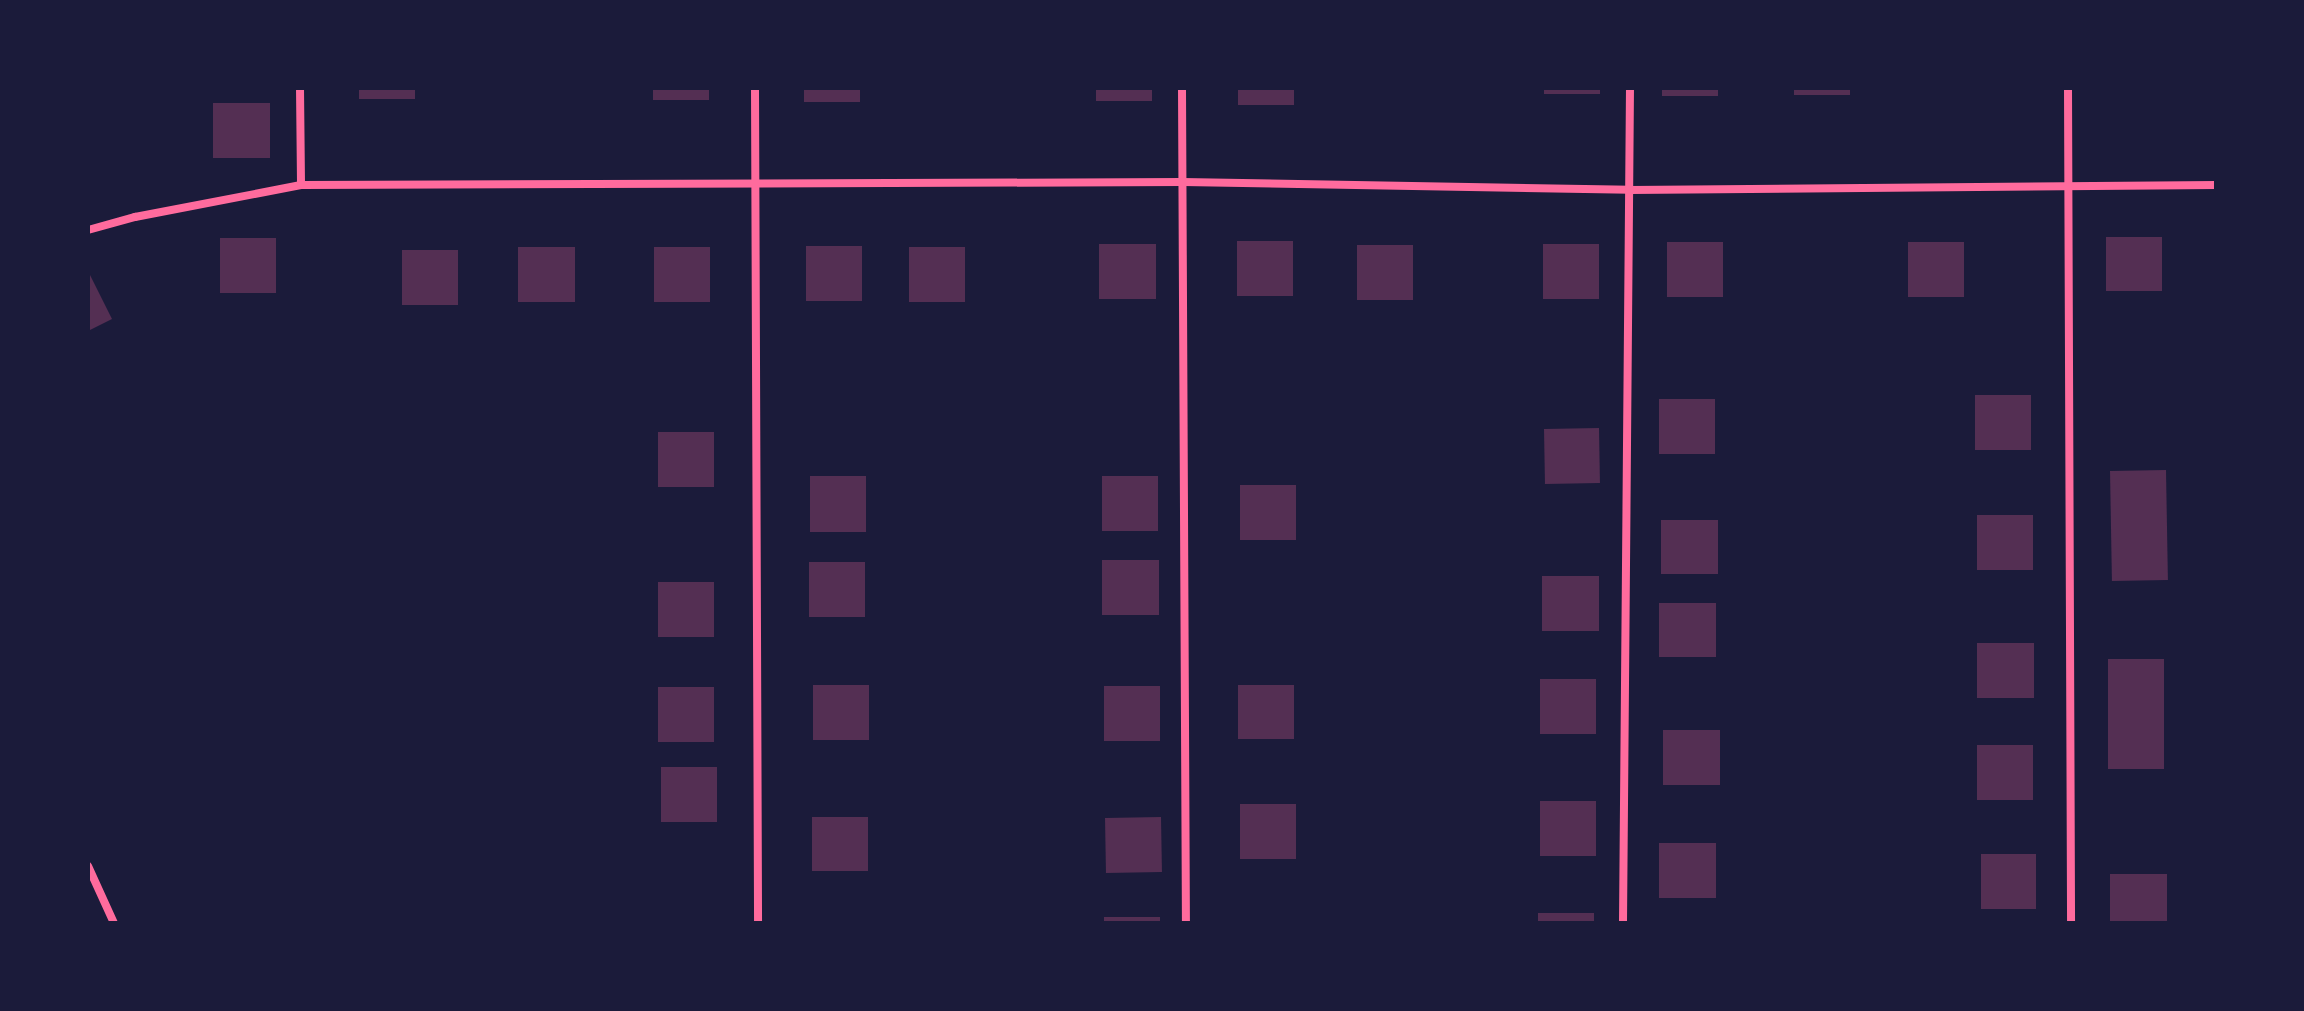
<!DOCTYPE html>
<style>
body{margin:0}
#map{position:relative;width:2304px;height:1011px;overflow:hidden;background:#1b1b3a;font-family:"Roboto Serif",serif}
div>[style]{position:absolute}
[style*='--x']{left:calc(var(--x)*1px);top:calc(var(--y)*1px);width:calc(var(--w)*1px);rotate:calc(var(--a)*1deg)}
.building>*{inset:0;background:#542f53;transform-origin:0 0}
.minor>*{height:8px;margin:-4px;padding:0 4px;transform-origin:4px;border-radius:4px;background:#ff6b9d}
span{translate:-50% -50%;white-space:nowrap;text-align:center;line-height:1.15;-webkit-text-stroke:8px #1b1b3a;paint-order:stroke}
.frame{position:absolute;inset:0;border:90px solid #1b1b3a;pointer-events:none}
</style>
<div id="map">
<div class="building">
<div style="left:359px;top:88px;width:56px;height:11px"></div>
<div style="left:653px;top:88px;width:56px;height:12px"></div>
<div style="left:804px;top:88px;width:56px;height:14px"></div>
<div style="left:1096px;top:88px;width:56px;height:13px"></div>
<div style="left:1238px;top:88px;width:56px;height:17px"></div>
<div style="left:1544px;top:88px;width:56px;height:6px"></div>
<div style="left:1662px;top:88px;width:56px;height:8px"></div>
<div style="left:1794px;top:88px;width:56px;height:7px"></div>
<div style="left:213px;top:103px;width:57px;height:55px"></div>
<div style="left:2106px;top:237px;width:56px;height:54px"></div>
<div style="left:220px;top:238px;width:56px;height:55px"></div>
<div style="left:1237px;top:241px;width:56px;height:55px"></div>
<div style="left:1667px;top:242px;width:56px;height:55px"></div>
<div style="left:1908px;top:242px;width:56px;height:55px"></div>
<div style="left:1099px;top:244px;width:57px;height:55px"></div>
<div style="left:1599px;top:244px;width:55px;height:56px;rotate:90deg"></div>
<div style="left:1357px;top:245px;width:56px;height:55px"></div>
<div style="left:862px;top:246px;width:55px;height:56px;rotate:90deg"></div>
<div style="left:575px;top:247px;width:55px;height:57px;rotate:90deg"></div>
<div style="left:654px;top:247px;width:56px;height:55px"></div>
<div style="left:965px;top:247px;width:55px;height:56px;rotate:90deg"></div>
<div style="left:402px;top:250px;width:56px;height:55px"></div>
<div style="clip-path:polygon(88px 271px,112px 319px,88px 331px)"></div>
<div style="left:1975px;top:395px;width:56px;height:55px"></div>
<div style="left:1659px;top:399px;width:56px;height:55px"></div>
<div style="left:1599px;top:428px;width:55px;height:55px;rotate:89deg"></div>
<div style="left:658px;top:432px;width:56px;height:55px"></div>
<div style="left:2166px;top:470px;width:110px;height:56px;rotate:89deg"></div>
<div style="left:866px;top:476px;width:56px;height:56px;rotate:90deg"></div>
<div style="left:1102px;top:476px;width:56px;height:55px"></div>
<div style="left:1296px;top:485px;width:55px;height:56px;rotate:90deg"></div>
<div style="left:1977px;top:515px;width:56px;height:55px"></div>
<div style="left:1661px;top:520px;width:57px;height:54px"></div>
<div style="left:1159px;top:560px;width:55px;height:57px;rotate:90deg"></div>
<div style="left:809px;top:562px;width:56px;height:55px"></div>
<div style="left:1542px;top:576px;width:57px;height:55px"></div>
<div style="left:658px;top:582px;width:56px;height:55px"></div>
<div style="left:1659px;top:603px;width:57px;height:54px"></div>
<div style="left:2034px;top:643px;width:55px;height:57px;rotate:90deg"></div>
<div style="left:2108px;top:659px;width:56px;height:110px"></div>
<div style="left:1596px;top:679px;width:55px;height:56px;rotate:90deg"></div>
<div style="left:869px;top:685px;width:55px;height:56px;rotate:90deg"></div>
<div style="left:1238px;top:685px;width:56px;height:54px"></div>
<div style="left:1160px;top:686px;width:55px;height:56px;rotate:90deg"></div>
<div style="left:714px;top:687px;width:55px;height:56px;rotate:90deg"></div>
<div style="left:1720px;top:730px;width:55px;height:57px;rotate:90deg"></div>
<div style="left:1977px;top:745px;width:56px;height:55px"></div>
<div style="left:661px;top:767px;width:56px;height:55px"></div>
<div style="left:1540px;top:801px;width:56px;height:55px"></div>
<div style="left:1240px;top:804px;width:56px;height:55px"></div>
<div style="left:812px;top:817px;width:56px;height:54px"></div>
<div style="left:1161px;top:817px;width:55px;height:56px;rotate:89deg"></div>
<div style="left:1659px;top:843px;width:57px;height:55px"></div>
<div style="left:1981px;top:854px;width:55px;height:55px"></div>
<div style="left:2167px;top:874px;width:49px;height:57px;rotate:90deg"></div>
<div style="left:1538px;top:913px;width:56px;height:10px"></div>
<div style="left:1104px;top:917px;width:56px;height:6px"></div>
</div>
<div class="minor">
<div style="--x:300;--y:88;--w:97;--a:89.4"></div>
<div style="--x:755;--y:88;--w:835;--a:89.79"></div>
<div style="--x:1182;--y:88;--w:835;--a:89.73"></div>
<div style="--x:2068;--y:88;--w:835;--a:89.79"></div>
<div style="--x:88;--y:230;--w:49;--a:-15.5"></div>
<div style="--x:135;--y:217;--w:169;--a:-10.9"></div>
<div style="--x:301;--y:185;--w:882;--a:-0.19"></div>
<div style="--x:1183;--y:182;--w:447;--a:1"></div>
<div style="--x:1630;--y:190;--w:586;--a:-0.49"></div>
<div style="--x:88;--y:866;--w:63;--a:65.5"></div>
<div style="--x:1623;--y:923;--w:835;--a:-89.52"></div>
</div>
<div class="frame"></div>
</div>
